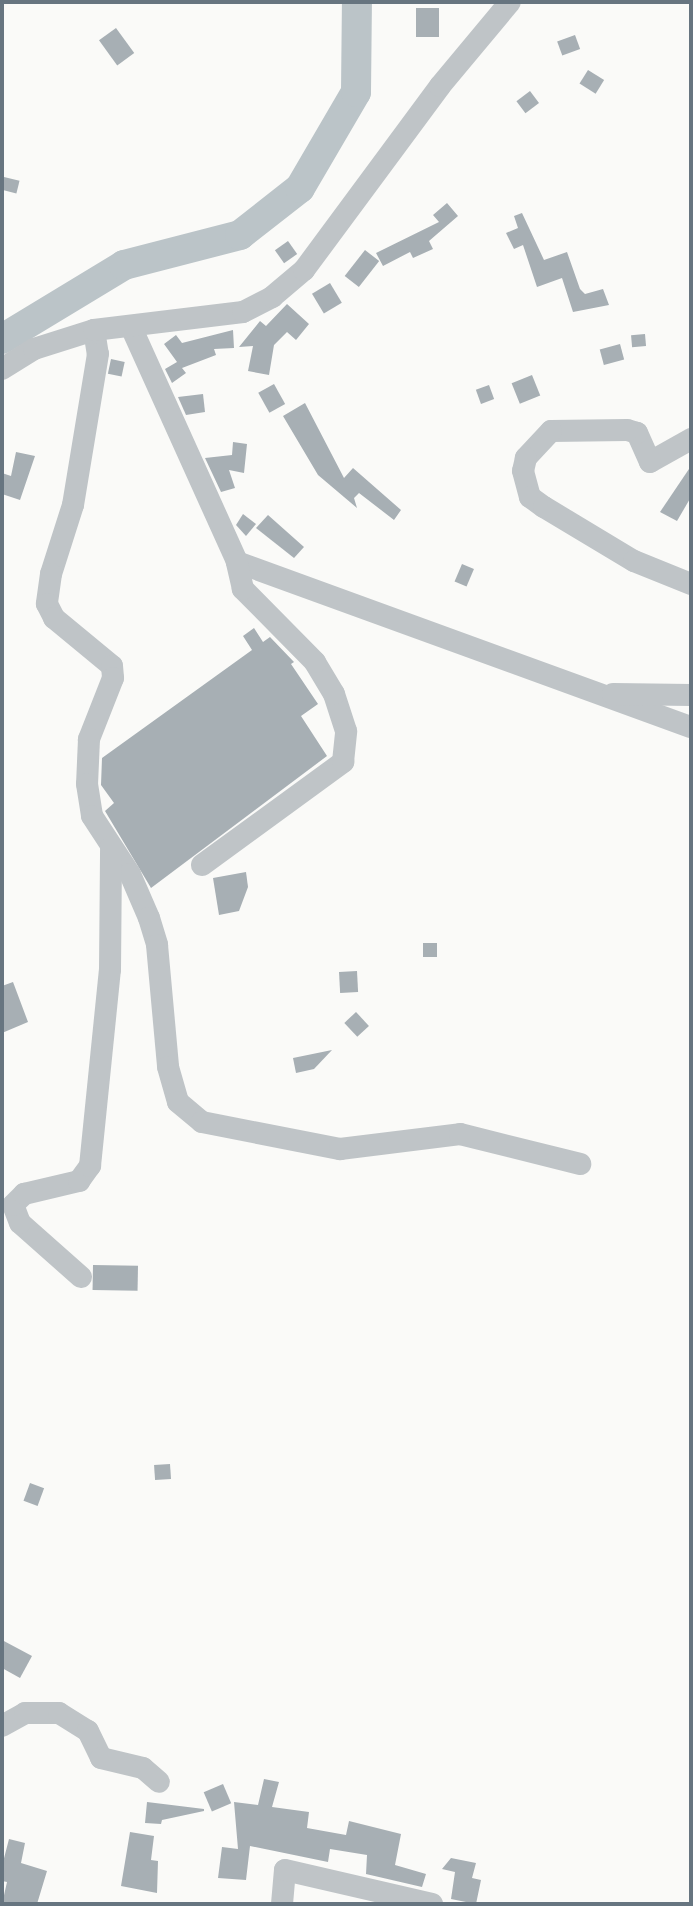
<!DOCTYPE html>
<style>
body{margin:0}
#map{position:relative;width:693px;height:1906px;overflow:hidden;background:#fafaf8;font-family:Karla,sans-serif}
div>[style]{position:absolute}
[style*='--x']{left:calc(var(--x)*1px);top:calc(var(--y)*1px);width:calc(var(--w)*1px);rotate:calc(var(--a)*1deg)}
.river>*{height:30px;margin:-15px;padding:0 15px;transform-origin:15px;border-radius:15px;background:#bbc4c8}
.building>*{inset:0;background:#a7afb4;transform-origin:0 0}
.minor>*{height:22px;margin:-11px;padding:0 11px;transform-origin:11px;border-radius:11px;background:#bfc4c7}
span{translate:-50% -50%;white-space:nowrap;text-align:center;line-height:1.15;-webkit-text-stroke:8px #fff;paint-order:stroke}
.frame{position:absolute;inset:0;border:4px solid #677580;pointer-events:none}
</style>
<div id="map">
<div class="river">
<div style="--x:2;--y:339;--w:143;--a:-31.2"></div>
<div style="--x:124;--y:265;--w:120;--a:-14.5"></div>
<div style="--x:240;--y:235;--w:76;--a:-38.1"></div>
<div style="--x:300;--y:188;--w:111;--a:-59.7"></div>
<div style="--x:356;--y:92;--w:90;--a:-89.4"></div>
</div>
<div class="building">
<div style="left:416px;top:8px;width:23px;height:29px"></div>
<div style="left:116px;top:28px;width:31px;height:21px;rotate:54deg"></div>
<div style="left:575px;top:35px;width:15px;height:19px;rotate:70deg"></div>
<div style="left:588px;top:70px;width:19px;height:16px;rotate:32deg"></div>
<div style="left:530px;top:91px;width:15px;height:17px;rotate:53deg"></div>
<div style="left:4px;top:177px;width:16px;height:13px;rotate:14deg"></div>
<div style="clip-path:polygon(447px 203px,458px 216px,429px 241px,433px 249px,413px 258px,410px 252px,383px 266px,376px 253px,439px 222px,433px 215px)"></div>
<div style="clip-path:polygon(522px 213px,544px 260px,567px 252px,580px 289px,585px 294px,603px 289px,609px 305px,573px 312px,562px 278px,537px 287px,523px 245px,514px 249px,506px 233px,518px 228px,514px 216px)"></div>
<div style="left:288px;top:241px;width:16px;height:16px;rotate:55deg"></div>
<div style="left:365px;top:250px;width:18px;height:33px;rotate:38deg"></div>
<div style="left:330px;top:283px;width:23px;height:21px;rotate:59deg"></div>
<div style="clip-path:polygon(287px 304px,309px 324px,296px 340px,287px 332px,274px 345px,269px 375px,248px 371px,253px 346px,239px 347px,260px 321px,266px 326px)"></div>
<div style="clip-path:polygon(233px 330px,234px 348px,214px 349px,216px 355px,182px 368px,186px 373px,172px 383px,165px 369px,177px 362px,164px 344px,176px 335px,182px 343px)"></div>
<div style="left:645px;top:334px;width:12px;height:14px;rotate:85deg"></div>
<div style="left:620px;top:344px;width:16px;height:21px;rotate:75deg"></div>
<div style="left:111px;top:359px;width:14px;height:15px;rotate:12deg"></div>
<div style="left:532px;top:375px;width:22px;height:22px;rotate:68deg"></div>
<div style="left:274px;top:384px;width:23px;height:18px;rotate:61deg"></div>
<div style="left:489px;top:385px;width:15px;height:14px;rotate:70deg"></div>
<div style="clip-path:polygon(203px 394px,205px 412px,186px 415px,178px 397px)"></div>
<div style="clip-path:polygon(305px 403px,344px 478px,353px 468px,401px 510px,394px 520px,359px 493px,354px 498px,357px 508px,318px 475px,283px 416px)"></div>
<div style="clip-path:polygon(233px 442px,247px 444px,244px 473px,229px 470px,235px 488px,221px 492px,205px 458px,232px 455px)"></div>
<div style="clip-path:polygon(16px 452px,35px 456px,20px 500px,2px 494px,2px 473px,11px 476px)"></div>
<div style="clip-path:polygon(691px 466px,691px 497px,677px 521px,660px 512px)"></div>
<div style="clip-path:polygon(243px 514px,256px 524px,246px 536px,236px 525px)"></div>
<div style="clip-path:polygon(268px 515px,304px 547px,294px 558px,256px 528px)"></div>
<div style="left:462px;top:564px;width:13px;height:19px;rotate:23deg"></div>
<div style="clip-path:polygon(254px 628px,263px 642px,270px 637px,294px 662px,291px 664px,318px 704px,301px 716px,327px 756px,151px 888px,105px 811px,114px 803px,101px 785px,102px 758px,252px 650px,243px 636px)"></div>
<div style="clip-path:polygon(246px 872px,248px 887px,239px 911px,219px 915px,213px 878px)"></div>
<div style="left:423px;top:943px;width:14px;height:14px"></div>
<div style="left:357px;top:971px;width:21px;height:18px;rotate:87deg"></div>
<div style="clip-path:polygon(13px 982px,28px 1022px,2px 1033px,2px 986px)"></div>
<div style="left:356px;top:1012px;width:19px;height:16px;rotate:47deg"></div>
<div style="clip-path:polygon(332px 1050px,314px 1069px,296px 1073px,293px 1058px)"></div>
<div style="left:93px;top:1265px;width:45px;height:25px;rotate:1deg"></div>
<div style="left:170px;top:1464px;width:15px;height:16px;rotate:86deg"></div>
<div style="left:30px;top:1483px;width:15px;height:19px;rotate:20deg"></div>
<div style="clip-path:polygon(2px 1640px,32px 1656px,20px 1678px,2px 1668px)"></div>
<div style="clip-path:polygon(264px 1779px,279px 1782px,272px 1807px,309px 1812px,307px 1828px,346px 1835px,349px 1821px,401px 1834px,395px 1865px,426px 1874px,422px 1887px,366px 1874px,367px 1855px,330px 1849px,328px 1862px,250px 1846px,246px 1880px,218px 1878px,222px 1847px,238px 1849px,234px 1802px,258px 1805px)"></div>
<div style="left:223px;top:1784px;width:21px;height:21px;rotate:67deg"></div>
<div style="clip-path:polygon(147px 1802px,204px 1809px,204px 1811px,162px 1820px,161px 1824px,145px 1823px)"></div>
<div style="clip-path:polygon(130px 1832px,154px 1836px,151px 1860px,158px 1861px,157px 1893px,121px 1886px)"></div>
<div style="clip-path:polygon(9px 1839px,25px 1843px,21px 1863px,47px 1871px,37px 1904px,2px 1904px,7px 1882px,2px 1881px,2px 1866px)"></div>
<div style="clip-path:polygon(451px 1858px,476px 1863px,472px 1878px,481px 1880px,476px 1904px,451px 1899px,455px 1872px,442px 1869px)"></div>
</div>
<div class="minor">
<div style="--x:132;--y:329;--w:256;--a:65.7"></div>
<div style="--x:237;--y:562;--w:483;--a:20"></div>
<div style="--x:94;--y:330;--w:24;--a:81"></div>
<div style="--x:98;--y:354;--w:153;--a:99.4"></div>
<div style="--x:73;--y:505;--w:72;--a:107.7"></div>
<div style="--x:51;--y:574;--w:30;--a:98"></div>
<div style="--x:47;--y:604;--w:16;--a:63"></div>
<div style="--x:54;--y:618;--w:75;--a:39.6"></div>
<div style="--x:112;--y:666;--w:12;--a:85"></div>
<div style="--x:113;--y:678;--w:66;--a:111.5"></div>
<div style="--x:89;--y:739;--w:45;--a:92.5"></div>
<div style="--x:87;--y:784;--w:32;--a:81"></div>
<div style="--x:92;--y:816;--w:69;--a:56.8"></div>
<div style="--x:130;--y:874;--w:48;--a:66.6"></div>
<div style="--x:149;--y:918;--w:28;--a:73"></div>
<div style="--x:157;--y:945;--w:122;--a:84.8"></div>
<div style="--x:168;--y:1067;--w:36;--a:74"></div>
<div style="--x:178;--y:1102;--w:31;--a:40"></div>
<div style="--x:202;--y:1122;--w:141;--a:11.1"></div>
<div style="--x:340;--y:1149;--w:121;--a:-7.1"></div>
<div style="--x:460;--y:1134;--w:124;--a:14"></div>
<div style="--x:2;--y:369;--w:38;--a:-32"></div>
<div style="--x:34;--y:349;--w:63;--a:-17.6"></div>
<div style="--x:94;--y:330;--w:150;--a:-6.9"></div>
<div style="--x:243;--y:312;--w:33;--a:-27"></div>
<div style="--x:272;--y:297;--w:42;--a:-40.2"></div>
<div style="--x:304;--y:270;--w:229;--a:-53.5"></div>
<div style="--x:440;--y:86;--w:109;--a:-50.2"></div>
<div style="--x:691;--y:439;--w:47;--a:150.7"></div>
<div style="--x:650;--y:462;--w:32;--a:-114"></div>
<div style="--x:637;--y:433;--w:10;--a:-163"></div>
<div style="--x:627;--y:430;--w:76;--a:179.2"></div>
<div style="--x:551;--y:431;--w:37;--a:133"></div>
<div style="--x:526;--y:458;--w:13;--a:103"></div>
<div style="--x:523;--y:471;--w:27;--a:75"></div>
<div style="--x:530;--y:497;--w:17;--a:36"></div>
<div style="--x:544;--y:507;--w:105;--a:31"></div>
<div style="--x:634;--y:561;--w:61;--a:22"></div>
<div style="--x:613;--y:694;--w:78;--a:0.7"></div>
<div style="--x:202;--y:865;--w:175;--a:-36.1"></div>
<div style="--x:343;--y:762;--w:31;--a:-84"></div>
<div style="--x:346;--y:731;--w:39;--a:-108"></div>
<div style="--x:334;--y:694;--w:37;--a:-121"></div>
<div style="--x:315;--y:662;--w:103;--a:-134.6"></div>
<div style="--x:243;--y:589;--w:28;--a:-103"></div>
<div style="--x:81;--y:1277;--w:81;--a:-138.5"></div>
<div style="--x:20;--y:1223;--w:19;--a:-111"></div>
<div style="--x:13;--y:1205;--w:16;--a:-45"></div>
<div style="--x:24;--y:1194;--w:57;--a:-13.3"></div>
<div style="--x:79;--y:1181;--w:19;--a:-54"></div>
<div style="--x:90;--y:1166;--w:197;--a:-84.2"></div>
<div style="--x:110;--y:970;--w:123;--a:-89.5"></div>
<div style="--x:2;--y:1726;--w:26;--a:-29"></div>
<div style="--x:25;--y:1713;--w:34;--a:0"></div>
<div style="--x:59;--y:1713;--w:34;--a:32"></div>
<div style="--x:88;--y:1731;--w:30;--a:64"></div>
<div style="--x:101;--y:1758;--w:43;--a:13.4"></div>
<div style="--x:143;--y:1768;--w:21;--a:41"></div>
<div style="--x:282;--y:1904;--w:34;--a:-85"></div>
<div style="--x:285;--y:1870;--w:151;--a:13"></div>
</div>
<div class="frame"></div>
</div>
